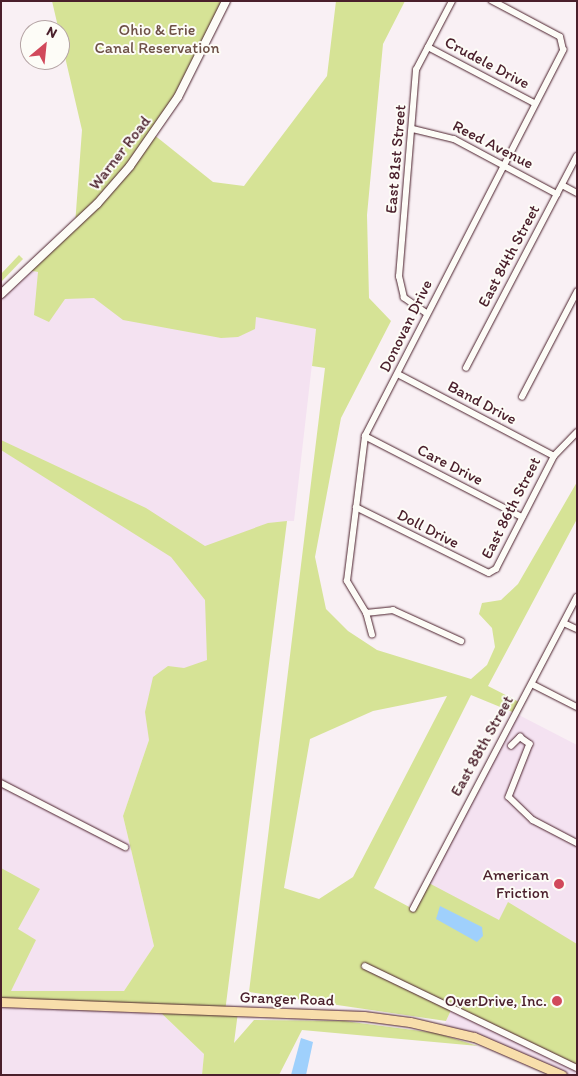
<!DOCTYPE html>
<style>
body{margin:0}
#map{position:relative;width:578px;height:1076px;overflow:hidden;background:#f9f0f4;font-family:Itim,sans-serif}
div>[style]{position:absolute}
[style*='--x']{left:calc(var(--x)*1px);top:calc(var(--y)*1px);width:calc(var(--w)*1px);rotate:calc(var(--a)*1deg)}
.built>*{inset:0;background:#f4e2f1}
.green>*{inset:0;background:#d6e396}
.water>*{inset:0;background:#9fd0fc}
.roads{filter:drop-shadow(0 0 1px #4a1f2b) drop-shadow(0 0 1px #4a1f2b)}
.minor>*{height:5.5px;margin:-2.75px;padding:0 2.75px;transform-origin:2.75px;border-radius:2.75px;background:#fdfcf7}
.secondary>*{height:8px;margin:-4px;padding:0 4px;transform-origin:4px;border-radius:4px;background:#fdfcf7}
.primary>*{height:9px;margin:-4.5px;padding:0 4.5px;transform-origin:4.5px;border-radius:4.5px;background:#f8deab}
.dots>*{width:14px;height:14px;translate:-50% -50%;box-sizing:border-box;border:2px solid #fdfcf7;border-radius:50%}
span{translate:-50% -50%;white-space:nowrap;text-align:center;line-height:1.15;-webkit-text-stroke:4px #fdfcf7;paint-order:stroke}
.park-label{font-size:16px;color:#6d5046}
.street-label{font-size:16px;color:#4a1f2b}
.poi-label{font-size:16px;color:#4a1f2b}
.right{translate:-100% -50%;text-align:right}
.frame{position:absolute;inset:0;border:2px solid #4a1f2b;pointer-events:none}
.north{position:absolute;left:20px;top:20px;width:50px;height:50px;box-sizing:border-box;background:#fdfcf7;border:1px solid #b5a4a5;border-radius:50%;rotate:28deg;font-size:14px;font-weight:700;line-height:20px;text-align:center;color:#4a1f2b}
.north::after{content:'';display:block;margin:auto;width:18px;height:22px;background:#d1495b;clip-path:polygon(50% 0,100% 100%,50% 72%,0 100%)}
</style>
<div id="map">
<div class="built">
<div style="clip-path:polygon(27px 270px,316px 329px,294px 521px,287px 521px,242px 648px,172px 673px,123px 816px,154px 946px,124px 991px,11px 991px,158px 1010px,204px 1054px,202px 1075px,1px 1075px,1px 294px)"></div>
<div style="clip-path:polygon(515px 713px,577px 745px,577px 1075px,562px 1075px,443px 1028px,452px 1008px,413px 909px)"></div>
</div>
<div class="green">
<div style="clip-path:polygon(evenodd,52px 1px,226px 1px,153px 134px,213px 182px,244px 186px,327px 76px,336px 1px,405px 1px,383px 44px,367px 215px,369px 298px,391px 321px,341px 418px,315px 557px,326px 609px,348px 631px,377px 650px,471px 679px,487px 665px,495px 647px,492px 628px,479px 614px,482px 603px,501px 600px,518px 584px,577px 482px,577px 519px,488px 686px,521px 703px,515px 713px,471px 695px,374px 888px,413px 909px,425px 881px,499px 920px,508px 902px,577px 944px,577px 1068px,452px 1008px,446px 1021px,249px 992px,325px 368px,312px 366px,316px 329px,256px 317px,255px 329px,238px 337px,221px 338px,123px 320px,94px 298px,65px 299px,49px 322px,34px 315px,38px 272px,27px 270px,75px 225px,82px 130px,52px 1px,447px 696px,353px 877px,319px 899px,284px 888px,310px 739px,373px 711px,447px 696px)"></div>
<div style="clip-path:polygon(19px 255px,23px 259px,1px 282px,1px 274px)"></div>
<div style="clip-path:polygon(1px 440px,146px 508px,205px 546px,268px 523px,287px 521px,225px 1012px,238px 1012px,234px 1043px,254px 1020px,344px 1021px,436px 1033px,478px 1046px,302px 1030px,279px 1075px,202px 1075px,204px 1054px,158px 1010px,1px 1002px,1px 868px,40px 889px,18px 929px,36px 940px,11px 991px,124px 991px,154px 946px,123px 816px,149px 740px,145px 712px,153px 677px,168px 666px,184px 668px,207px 660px,205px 600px,171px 557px,1px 450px)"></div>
</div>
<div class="water">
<div style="clip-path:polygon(440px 906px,482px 927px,483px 936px,477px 942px,436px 919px)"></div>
<div style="clip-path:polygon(301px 1038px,313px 1042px,306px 1075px,291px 1075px)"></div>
</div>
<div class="roads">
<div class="minor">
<div style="--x:428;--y:47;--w:120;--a:27.8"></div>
<div style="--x:413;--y:129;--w:42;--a:13.7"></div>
<div style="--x:454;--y:139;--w:117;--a:28.1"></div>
<div style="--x:562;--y:185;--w:17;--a:28"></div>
<div style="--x:427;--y:314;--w:28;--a:-145"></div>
<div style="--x:404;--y:298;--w:22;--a:-103"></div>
<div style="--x:399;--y:277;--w:208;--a:-85.3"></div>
<div style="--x:416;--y:70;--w:78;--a:-62.4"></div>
<div style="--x:466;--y:368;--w:239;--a:-62.4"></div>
<div style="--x:398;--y:374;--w:176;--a:27.7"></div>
<div style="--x:522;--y:397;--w:119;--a:-62.4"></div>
<div style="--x:365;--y:436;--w:177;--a:27.3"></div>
<div style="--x:356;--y:507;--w:148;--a:26.4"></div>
<div style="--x:489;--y:573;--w:8;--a:-30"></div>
<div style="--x:496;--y:569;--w:127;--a:-62.8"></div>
<div style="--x:554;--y:456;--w:33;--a:-46"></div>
<div style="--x:366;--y:613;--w:27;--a:-6"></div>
<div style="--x:393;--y:610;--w:75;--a:24.5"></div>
<div style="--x:564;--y:623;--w:14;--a:25"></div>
<div style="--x:372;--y:635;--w:23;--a:-105"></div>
<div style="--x:366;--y:613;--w:37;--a:-121"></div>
<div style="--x:347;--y:581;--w:146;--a:-82.9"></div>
<div style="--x:365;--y:436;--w:434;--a:-62.8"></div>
<div style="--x:563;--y:50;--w:13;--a:-103"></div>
<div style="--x:560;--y:37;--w:77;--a:-152.1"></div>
<div style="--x:532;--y:684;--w:51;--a:27.1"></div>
<div style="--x:511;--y:746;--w:13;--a:-45"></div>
<div style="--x:520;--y:737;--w:12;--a:35"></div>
<div style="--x:530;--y:744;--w:57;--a:111.6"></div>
<div style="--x:509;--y:797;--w:33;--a:44"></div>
<div style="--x:533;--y:820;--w:50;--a:27.6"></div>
<div style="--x:1;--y:783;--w:140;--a:27.3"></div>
<div style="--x:413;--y:909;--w:352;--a:-62.3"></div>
<div style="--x:365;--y:966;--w:235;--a:25.7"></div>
</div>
<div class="secondary">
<div style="--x:1;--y:294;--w:132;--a:-43.2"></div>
<div style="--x:97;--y:204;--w:50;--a:-49"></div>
<div style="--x:130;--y:166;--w:84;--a:-55.2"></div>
<div style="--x:178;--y:97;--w:107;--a:-63.4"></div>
</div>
<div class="primary">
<div style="--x:1;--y:1002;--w:363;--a:2.2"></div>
<div style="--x:364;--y:1016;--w:46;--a:7.4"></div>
<div style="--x:410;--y:1022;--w:66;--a:13.2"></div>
<div style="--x:474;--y:1037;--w:96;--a:23.4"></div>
</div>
</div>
<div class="dots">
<div style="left:559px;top:884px;background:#d1495b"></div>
<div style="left:557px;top:1001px;background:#d1495b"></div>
</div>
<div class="park-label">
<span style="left:157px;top:39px">Ohio &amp; Erie<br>Canal Reservation</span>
</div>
<div class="street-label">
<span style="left:487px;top:63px;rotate:28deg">Crudele Drive</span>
<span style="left:493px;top:145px;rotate:27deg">Reed Avenue</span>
<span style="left:120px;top:153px;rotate:-52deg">Warner Road</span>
<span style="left:396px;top:159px;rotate:-85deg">East 81st Street</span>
<span style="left:509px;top:256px;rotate:-62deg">East 84th Street</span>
<span style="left:406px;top:326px;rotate:-64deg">Donovan Drive</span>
<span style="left:482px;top:403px;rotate:28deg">Band Drive</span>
<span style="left:450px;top:465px;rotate:27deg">Care Drive</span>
<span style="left:511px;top:508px;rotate:-63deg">East 86th Street</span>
<span style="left:428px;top:529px;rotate:27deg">Doll Drive</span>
<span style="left:482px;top:746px;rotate:-61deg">East 88th Street</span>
<span style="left:287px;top:999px;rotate:2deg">Granger Road</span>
</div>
<div class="poi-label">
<span class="right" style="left:549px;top:884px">American<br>Friction</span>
<span class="right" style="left:547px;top:1001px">OverDrive, Inc.</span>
</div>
<div class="frame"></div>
<div class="north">N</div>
</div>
